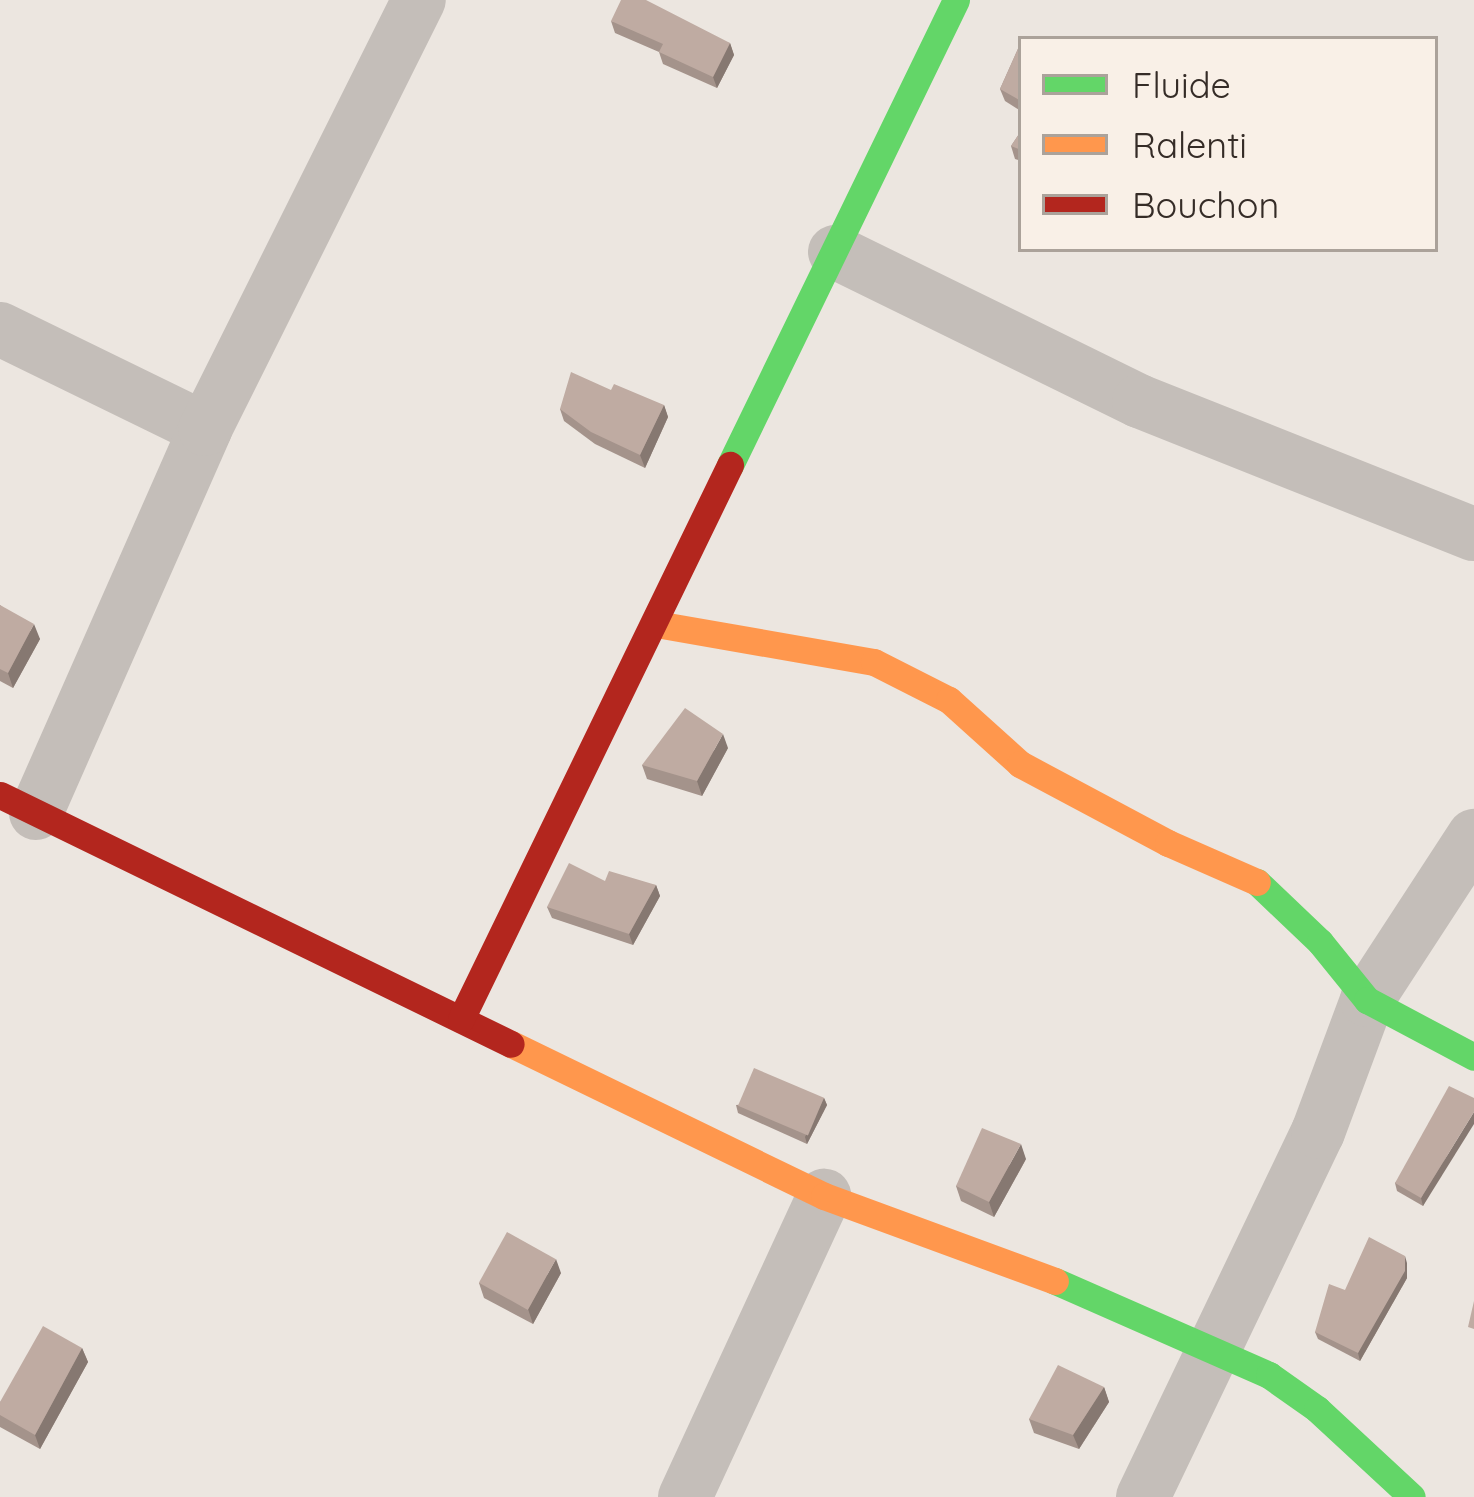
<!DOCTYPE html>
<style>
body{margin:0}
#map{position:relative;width:1474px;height:1497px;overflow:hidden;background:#ece6e0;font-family:Quicksand,sans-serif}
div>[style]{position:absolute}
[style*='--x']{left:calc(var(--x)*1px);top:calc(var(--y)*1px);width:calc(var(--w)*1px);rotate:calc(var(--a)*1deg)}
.street>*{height:54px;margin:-27px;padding:0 27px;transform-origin:27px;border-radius:27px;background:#c4beb9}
.fast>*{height:27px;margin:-13.5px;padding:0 13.5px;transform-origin:13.5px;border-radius:13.5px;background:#63d668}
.slow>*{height:27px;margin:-13.5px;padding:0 13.5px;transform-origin:13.5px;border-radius:13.5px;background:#ff974d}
.jam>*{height:27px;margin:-13.5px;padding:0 13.5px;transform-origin:13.5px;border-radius:13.5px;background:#b3261e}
.wall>*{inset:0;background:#a4938b}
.shaded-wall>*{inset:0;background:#867871}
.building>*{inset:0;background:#bfaba2;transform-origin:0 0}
span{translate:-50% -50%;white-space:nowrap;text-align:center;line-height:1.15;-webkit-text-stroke:9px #f9f0e7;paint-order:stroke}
.legend{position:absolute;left:1018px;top:36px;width:420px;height:216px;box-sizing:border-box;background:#f9f0e7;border:3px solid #aba29a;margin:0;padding:15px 21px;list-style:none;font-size:36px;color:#352c27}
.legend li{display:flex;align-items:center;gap:24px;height:60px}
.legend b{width:60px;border:3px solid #aba29a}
</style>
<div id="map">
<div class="street">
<div style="--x:835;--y:252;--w:339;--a:26.1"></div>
<div style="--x:1139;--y:401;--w:360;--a:21.7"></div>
<div style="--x:0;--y:329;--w:228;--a:26"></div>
<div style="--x:36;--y:813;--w:420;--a:-66.2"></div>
<div style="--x:205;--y:429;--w:479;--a:-63.5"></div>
<div style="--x:685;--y:1497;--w:332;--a:-65.2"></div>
<div style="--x:1143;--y:1497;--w:405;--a:-64.4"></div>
<div style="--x:1318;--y:1132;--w:141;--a:-69.6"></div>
<div style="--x:1367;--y:1000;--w:196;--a:-56.9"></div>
</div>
<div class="fast">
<div style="--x:730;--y:465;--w:517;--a:-64.08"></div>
<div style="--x:1257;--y:882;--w:87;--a:43.6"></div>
<div style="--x:1320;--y:942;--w:75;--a:51"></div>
<div style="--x:1367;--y:1000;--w:121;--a:28"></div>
<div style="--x:1055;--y:1281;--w:234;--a:23.7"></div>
<div style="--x:1269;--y:1375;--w:59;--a:35.3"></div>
<div style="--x:1317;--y:1409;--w:129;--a:42.8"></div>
</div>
<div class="slow">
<div style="--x:656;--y:624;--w:221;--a:9.9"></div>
<div style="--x:874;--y:662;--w:84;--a:26.9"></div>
<div style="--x:949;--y:700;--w:96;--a:42"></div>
<div style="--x:1020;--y:764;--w:168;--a:28.1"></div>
<div style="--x:1168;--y:843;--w:97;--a:23.7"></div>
<div style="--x:511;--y:1044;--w:348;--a:25.9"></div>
<div style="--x:824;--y:1196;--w:246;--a:20.2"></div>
</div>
<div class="jam">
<div style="--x:0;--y:795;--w:568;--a:25.98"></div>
<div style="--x:461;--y:1019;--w:616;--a:-64.1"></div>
</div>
<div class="wall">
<div style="clip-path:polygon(611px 21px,730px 43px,734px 55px,717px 88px,663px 64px,659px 52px,615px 33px)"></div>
<div style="clip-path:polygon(1021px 42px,1021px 111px,1005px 101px,1000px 89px)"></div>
<div style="clip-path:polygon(1021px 131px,1021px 161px,1015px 159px,1011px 146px)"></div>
<div style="clip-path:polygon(664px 405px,668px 417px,645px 468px,595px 444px,564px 421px,560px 409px)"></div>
<div style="clip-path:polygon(0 605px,40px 639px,13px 688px,0 681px)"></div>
<div style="clip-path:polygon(728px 748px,702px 796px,647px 779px,642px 765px)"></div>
<div style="clip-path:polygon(605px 881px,656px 885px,660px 896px,633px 945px,552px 918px,547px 907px)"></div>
<div style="clip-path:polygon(824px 1098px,827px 1105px,807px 1144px,738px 1113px,736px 1105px)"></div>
<div style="clip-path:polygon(1474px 1098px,1423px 1206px,1397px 1191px,1395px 1183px)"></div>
<div style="clip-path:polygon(1026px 1159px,994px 1217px,961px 1201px,956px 1186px)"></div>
<div style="clip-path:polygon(1407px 1263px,1407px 1278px,1360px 1361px,1318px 1339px,1315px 1332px)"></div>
<div style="clip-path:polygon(561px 1273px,533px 1324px,484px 1298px,479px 1283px)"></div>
<div style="clip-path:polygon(82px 1348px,88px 1362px,40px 1449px,0 1427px,0 1402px)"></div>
<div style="clip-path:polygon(1104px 1387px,1109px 1402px,1079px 1449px,1034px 1433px,1029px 1419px)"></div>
</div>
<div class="shaded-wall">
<div style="clip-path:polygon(730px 43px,734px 55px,717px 88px,713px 77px)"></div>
<div style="clip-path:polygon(664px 405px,668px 417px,645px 468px,640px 455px)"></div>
<div style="clip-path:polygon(34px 624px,40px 639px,13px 688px,8px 673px)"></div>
<div style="clip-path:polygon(723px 734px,728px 748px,702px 796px,697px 781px)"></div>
<div style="clip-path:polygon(656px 885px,660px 896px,633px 945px,629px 934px)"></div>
<div style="clip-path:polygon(824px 1098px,827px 1105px,807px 1144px,805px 1137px)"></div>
<div style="clip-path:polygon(1474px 1112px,1474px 1124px,1423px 1206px,1421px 1198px)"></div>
<div style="clip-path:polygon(1021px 1144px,1026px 1159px,994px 1217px,989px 1202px)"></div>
<div style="clip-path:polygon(1405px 1256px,1407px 1263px,1407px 1278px,1360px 1361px,1358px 1353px)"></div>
<div style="clip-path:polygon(556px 1259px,561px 1273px,533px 1324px,528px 1309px)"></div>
<div style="clip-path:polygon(82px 1348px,88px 1362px,40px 1449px,35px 1435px)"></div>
<div style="clip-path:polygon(1104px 1387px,1109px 1402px,1079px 1449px,1073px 1435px)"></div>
</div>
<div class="building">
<div style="clip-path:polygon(621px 0,646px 0,730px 43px,713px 77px,659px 52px,663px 44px,611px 21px)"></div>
<div style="clip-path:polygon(1021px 42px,1021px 101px,1000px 89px)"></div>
<div style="clip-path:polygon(1021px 131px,1021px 150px,1011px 146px)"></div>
<div style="clip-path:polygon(571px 372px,611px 390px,614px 384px,664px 405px,640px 455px,591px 432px,560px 409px)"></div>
<div style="clip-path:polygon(0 605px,34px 624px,8px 673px,0 669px)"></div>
<div style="clip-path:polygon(685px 708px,723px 734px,697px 781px,642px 765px)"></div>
<div style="clip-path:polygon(569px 863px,605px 881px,609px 871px,656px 885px,629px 934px,547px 907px)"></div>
<div style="left:754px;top:1068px;width:76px;height:41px;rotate:23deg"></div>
<div style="clip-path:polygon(1449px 1086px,1474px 1098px,1474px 1112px,1421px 1198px,1395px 1183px)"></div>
<div style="clip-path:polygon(982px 1128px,1021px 1144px,989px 1202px,956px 1186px)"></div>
<div style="left:507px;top:1232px;width:56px;height:58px;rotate:29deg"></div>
<div style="clip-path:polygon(1369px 1237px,1405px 1256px,1405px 1271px,1358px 1353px,1315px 1332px,1329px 1284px,1345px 1290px)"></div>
<div style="clip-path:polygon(1474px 1301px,1474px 1329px,1468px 1327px)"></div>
<div style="clip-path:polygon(43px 1326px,82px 1348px,35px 1435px,0 1415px,0 1402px)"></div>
<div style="clip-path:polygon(1058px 1365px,1104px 1387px,1073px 1435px,1029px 1419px)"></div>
</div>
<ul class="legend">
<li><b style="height:15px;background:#63d668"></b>Fluide</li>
<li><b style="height:15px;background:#ff974d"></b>Ralenti</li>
<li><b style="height:15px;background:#b3261e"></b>Bouchon</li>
</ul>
</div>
